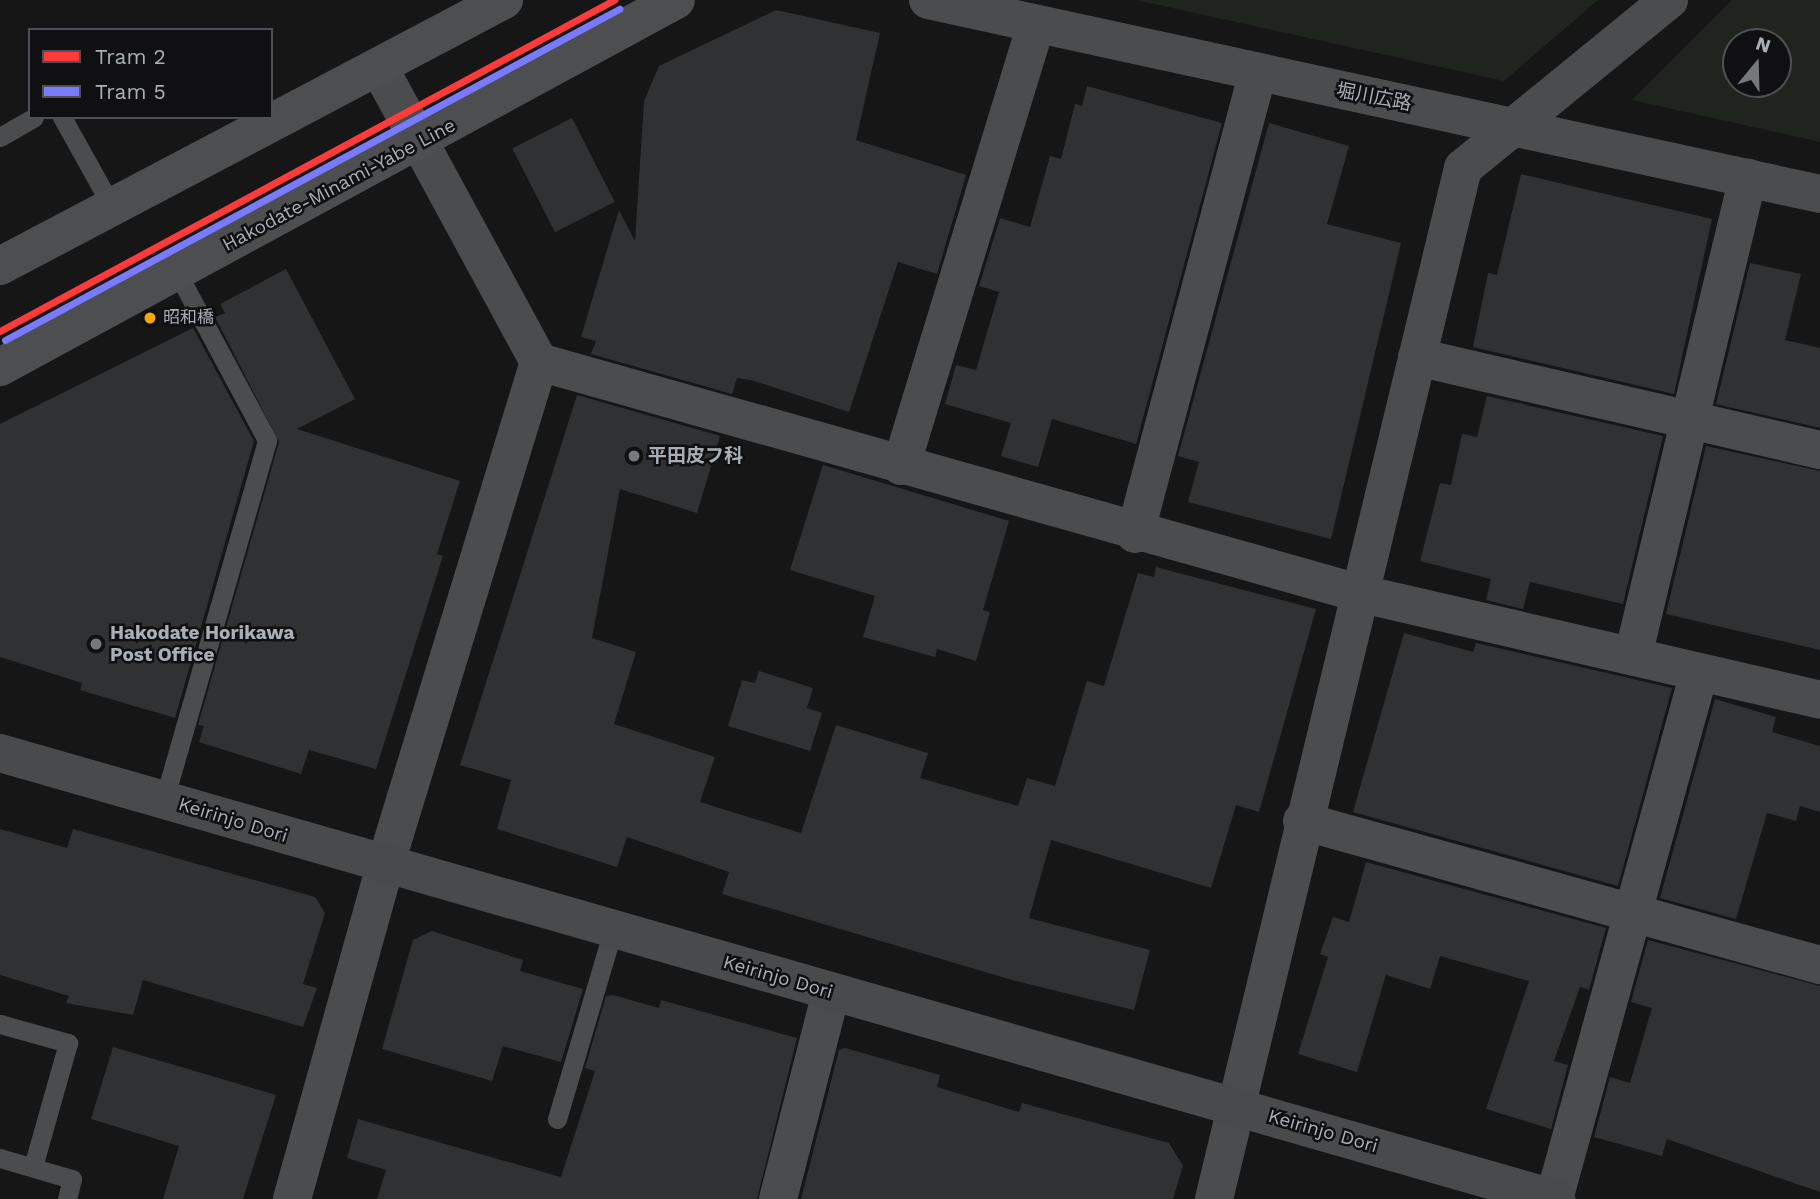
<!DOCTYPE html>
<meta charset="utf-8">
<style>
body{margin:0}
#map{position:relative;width:1820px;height:1199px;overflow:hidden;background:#161616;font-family:"Work Sans","Noto Sans JP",sans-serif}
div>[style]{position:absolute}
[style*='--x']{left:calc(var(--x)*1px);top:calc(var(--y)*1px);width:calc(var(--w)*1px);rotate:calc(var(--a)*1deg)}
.green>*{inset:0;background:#1f241e}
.building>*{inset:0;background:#303132;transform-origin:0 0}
.lane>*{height:19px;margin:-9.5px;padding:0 9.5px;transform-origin:9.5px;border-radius:9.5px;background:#4a4c4e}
.street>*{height:38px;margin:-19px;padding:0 19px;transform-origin:19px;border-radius:19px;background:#4a4c4e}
.secondary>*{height:38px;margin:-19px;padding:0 19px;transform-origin:19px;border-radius:19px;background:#494a4c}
.primary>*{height:38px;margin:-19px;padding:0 19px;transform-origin:19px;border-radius:19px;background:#4c4e50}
.tram-1>*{height:7px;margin:-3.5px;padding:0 3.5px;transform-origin:3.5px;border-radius:3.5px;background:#ff3a3a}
.tram-2>*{height:7px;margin:-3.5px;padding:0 3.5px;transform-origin:3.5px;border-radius:3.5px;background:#7a7aff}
.dots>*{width:19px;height:19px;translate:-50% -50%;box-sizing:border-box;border:4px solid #101012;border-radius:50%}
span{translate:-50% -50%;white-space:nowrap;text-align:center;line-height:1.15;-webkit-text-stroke:5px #101012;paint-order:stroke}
.bus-label{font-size:17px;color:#a8afb6}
.left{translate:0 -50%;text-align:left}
.street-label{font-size:19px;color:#a8afb6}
.poi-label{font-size:19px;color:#a8afb6;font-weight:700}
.legend{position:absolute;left:28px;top:28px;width:245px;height:91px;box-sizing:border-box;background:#101012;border:2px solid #4d5054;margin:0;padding:9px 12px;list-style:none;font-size:21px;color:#a8afb6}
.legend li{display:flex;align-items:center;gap:14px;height:35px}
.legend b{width:35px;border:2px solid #4d5054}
.north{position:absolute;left:1722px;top:28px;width:70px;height:70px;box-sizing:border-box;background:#101012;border:2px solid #4d5054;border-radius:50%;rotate:19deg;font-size:19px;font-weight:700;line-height:28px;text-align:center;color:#a8afb6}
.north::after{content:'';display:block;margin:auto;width:24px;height:32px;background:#75797e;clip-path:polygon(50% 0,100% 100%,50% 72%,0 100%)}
</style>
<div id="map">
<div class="green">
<div style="clip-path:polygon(1136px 0,1598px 0,1504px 81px)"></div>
<div style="clip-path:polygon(evenodd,1732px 0,1820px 0,1820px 142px,1632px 100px,1732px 0,1736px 42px,1778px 42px,1778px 84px,1736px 84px,1736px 42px)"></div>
</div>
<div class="building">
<div style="clip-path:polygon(776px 10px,880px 33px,856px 140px,966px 175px,937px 274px,898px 262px,849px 412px,751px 380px,737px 378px,732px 394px,591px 354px,596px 341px,581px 337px,619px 210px,635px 241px,644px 101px,659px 66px)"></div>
<div style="clip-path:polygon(1087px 86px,1222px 123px,1136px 444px,1052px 419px,1038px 467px,1001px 456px,1011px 423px,945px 404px,956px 365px,976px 370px,999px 292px,979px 286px,1000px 218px,1030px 227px,1050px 156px,1061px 159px,1075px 104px,1082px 106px)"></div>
<div style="left:572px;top:118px;width:94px;height:67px;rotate:63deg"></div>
<div style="clip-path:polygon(1269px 123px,1349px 146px,1327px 224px,1401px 243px,1331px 539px,1188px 502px,1199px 462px,1178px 456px)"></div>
<div style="clip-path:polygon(1521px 174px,1712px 219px,1674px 394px,1473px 347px,1488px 273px,1497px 275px)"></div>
<div style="clip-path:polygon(1750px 263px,1801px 274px,1785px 340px,1820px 348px,1820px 428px,1716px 404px)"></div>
<div style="clip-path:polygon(286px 269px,355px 399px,297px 429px,460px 481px,437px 554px,443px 556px,376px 769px,309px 750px,301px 774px,199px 742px,204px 726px,198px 725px,279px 442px,215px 317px,225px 313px,220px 304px)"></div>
<div style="clip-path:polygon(193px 328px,254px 441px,175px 718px,80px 690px,82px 683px,0 657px,0 424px)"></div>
<div style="clip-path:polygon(577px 395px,720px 436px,697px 513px,620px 489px,592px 638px,636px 652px,614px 724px,715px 757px,700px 802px,801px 833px,836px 725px,928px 753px,920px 778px,1018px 806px,1027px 778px,1055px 786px,1087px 681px,1104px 686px,1138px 573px,1154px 577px,1156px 567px,1316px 609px,1259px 812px,1236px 805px,1211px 888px,1051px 840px,1029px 918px,1150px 950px,1134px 1010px,1012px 980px,722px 894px,729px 872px,627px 837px,617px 867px,497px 829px,511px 780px,460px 765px)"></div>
<div style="clip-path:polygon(1487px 396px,1663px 436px,1623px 604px,1530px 582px,1523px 609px,1486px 600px,1491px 579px,1420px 561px,1440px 483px,1451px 485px,1462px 434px,1477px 437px)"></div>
<div style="clip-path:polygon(1706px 446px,1820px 471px,1820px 650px,1666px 614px)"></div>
<div style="clip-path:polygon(823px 465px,1009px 521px,983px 610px,990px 612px,976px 661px,937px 649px,935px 657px,863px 637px,875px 596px,790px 570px)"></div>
<div style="clip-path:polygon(1404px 633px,1473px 652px,1476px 643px,1672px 688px,1618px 886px,1353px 812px)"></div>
<div style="clip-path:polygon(759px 671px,813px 688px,807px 708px,822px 713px,810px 751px,728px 726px,742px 680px,755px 683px)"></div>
<div style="clip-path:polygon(1715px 699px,1776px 717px,1772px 732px,1820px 746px,1820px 812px,1800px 806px,1796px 821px,1767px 813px,1736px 919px,1660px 898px)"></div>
<div style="clip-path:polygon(0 829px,67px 848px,73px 829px,315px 897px,325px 913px,303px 984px,317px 988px,303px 1027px,143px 980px,133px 1015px,66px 1003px,69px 996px,0 975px)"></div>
<div style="clip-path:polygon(1366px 862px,1606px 928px,1589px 990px,1580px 987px,1554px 1061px,1568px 1065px,1551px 1129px,1486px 1109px,1529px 981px,1440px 956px,1430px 989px,1386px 975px,1357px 1072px,1298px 1054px,1328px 957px,1320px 954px,1333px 917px,1349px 922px)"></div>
<div style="clip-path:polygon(432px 931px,523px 960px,520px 971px,583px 989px,561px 1062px,503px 1046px,492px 1081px,382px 1049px,413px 940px)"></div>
<div style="clip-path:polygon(1648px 940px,1820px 986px,1820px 1192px,1667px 1139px,1662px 1156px,1594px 1137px,1610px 1077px,1630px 1083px,1652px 1008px,1631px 1002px)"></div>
<div style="clip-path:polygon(613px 995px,659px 1008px,661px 1000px,797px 1038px,757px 1199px,377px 1199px,386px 1170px,347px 1158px,358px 1119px,561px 1177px,595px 1071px,585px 1068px,606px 996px)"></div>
<div style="clip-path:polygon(113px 1047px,276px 1095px,243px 1199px,163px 1199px,179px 1146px,91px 1119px)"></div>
<div style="clip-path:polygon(845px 1048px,940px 1075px,937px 1087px,1019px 1112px,1022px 1103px,1169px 1143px,1183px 1166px,1173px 1199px,801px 1199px,839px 1050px)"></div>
</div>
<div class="lane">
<div style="--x:62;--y:117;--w:103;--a:60.9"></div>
<div style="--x:0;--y:137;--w:39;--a:-30"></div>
<div style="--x:164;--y:800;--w:374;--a:-74"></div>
<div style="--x:267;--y:440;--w:191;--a:-118.2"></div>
<div style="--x:0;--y:1024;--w:71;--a:15.6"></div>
<div style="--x:68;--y:1043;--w:129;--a:105.8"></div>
<div style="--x:557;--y:1119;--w:197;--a:-73.5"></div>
<div style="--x:0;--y:1158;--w:75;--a:16.3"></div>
<div style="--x:72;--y:1179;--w:21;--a:104"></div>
</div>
<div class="street">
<div style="--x:928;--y:0;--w:913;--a:12.27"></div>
<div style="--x:1417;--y:357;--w:414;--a:13"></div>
<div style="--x:539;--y:362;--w:855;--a:15.74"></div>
<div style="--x:1362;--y:594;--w:470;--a:13"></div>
<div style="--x:901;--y:466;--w:462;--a:-73"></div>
<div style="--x:1135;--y:534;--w:475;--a:-75.1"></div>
<div style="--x:1633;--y:656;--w:492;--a:-76.5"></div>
<div style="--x:1302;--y:821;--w:538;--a:15.54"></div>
<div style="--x:292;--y:1199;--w:346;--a:-74.4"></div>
<div style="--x:385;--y:866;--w:527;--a:-73.01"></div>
<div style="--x:539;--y:362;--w:336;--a:-118.5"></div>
<div style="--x:778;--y:1199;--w:214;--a:-75.6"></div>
<div style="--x:1214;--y:1199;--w:1061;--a:-76.42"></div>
<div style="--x:1463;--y:168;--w:266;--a:-39.2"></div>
<div style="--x:1554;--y:1199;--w:546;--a:-74.59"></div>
</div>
<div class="secondary">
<div style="--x:0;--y:753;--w:1619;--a:15.99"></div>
</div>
<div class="primary">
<div style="--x:0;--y:266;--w:570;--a:-27.82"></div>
<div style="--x:0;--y:367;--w:769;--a:-28.5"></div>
</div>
<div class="tram-1">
<div style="--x:0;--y:331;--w:698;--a:-28.33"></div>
</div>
<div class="tram-2">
<div style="--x:5;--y:340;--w:698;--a:-28.33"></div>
</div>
<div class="dots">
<div style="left:150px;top:318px;background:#f7a600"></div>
<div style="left:634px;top:456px;background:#75797e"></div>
<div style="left:96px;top:644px;background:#75797e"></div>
</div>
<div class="bus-label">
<span class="left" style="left:163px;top:318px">昭和橋</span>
</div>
<div class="street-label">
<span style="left:1374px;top:97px;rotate:11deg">堀川広路</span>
<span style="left:339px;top:185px;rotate:-28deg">Hakodate-Minami-Yabe Line</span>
<span style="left:233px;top:820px;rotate:17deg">Keirinjo Dori</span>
<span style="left:778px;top:977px;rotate:16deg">Keirinjo Dori</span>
<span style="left:1323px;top:1131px;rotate:16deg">Keirinjo Dori</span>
</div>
<div class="poi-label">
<span class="left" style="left:648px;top:456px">平田皮フ科</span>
<span class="left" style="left:110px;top:644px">Hakodate Horikawa<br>Post Office</span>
</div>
<ul class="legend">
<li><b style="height:9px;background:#ff3a3a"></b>Tram 2</li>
<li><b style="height:9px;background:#7a7aff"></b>Tram 5</li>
</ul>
<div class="north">N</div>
</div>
